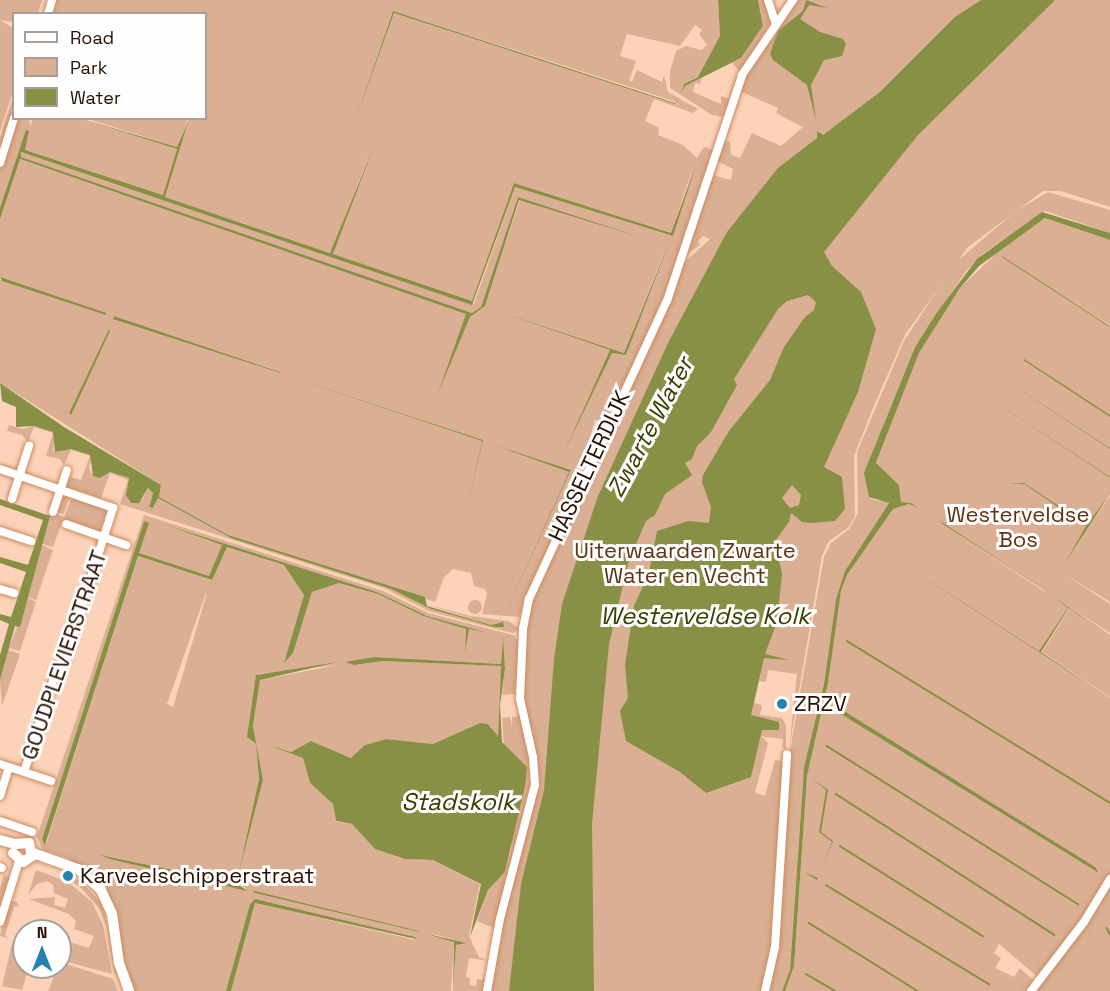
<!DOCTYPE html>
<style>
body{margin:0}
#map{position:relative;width:1110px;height:991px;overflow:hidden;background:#fcd3b9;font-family:"Space Grotesk",sans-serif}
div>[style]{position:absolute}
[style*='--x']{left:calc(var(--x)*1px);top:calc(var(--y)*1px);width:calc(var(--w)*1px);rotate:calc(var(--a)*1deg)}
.green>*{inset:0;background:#daaf93;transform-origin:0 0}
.round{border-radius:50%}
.water>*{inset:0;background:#889046;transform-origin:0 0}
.stream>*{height:1.5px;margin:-0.75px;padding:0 0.75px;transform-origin:0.75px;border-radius:0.75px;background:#889046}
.roads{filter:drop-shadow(0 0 2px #cb8c61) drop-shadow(0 0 2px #cb8c61)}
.minor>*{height:8px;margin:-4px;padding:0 4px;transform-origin:4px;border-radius:4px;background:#fff}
.major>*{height:10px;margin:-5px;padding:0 5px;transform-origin:5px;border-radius:5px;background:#fff}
.dots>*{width:16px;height:16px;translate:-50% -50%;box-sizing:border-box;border:3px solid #fefefe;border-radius:50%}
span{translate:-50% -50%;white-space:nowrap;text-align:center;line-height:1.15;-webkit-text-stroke:6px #fefefe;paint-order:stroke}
.street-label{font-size:22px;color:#281001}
.park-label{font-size:22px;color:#5f3312}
.poi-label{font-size:22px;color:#281001}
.left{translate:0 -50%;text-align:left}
.water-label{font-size:24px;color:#3a3e02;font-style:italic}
.legend{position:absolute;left:12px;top:12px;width:195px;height:108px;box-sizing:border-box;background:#fefefe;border:2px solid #a89f99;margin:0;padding:8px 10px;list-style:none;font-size:18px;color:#281001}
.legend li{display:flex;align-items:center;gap:12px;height:30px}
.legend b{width:30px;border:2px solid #a89f99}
.north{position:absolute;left:12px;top:919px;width:60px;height:60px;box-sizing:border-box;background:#fefefe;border:2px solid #a89f99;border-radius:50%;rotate:0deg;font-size:16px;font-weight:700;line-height:24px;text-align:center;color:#281001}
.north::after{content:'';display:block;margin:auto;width:21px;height:27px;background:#2482af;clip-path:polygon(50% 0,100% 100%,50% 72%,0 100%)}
</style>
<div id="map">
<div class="green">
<div style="clip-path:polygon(0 0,42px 0,38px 13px,14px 14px,13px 22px,0 20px,13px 28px,14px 89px,0 131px)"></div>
<div style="clip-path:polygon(evenodd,54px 0,718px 0,720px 36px,699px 76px,684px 84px,682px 87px,681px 94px,684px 86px,702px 78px,700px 84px,695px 83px,693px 92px,721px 104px,721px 96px,730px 99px,725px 117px,712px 115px,670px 88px,670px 71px,676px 51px,686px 46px,701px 50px,707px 45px,699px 34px,702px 30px,695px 25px,680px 46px,627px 34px,620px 56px,636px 61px,629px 81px,632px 82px,637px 70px,662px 82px,664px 75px,668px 92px,698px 109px,693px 113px,654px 99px,645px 121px,659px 128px,658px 135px,683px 145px,697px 158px,704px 147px,716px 151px,665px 301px,612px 413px,608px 413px,605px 423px,595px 420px,587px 448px,593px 451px,519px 617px,482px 614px,487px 594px,485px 589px,474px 586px,471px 573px,453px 569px,444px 577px,435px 602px,228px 535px,159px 497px,161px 485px,0 383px,0 280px,106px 315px,0 277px,0 219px,19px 159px,468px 314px,437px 396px,470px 317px,485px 306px,520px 199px,643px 238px,518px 197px,481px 307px,472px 313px,21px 157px,21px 152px,474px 304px,515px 187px,673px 236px,694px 165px,671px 233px,514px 183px,472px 301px,333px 254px,373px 145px,331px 253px,165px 197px,189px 119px,206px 118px,206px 14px,50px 13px,54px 0,393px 11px,677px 102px,678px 105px,394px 13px,352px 130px,393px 11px,54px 0,668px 243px,626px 355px,612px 353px,561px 459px,610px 350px,492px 309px,624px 353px,668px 243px,54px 0,114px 316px,280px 372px,280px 373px,118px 320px,114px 316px,54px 0,109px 329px,110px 331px,70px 415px,69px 413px,109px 329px,54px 0,286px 376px,483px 440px,465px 515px,482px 441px,286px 376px,54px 0,490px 443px,571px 470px,506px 615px,569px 472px,490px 443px)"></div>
<div style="clip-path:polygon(758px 0,766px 0,771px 22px,741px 73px,732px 63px,741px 58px,763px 26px)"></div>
<div style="clip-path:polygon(795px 0,806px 0,807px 4px,807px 0,1110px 0,1110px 207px,1061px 191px,1043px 191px,968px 247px,905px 335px,873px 408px,854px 456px,855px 516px,849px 527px,829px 541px,822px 556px,789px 749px,797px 674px,768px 670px,766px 682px,759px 681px,754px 703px,762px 705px,760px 715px,782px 718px,786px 725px,786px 750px,782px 747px,783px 739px,761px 736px,768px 743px,755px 793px,765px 796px,775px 760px,785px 762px,773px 947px,764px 991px,489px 991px,497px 945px,536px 789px,522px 701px,528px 609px,683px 264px,710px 239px,703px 236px,698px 241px,700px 245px,687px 254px,712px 175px,731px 180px,733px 169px,717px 161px,722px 140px,730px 142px,731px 155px,740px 158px,752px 133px,781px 146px,803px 127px,776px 113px,778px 108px,737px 90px)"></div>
<div style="clip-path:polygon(13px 96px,13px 110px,0 153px,0 138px)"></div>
<div style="clip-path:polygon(16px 119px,29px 119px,30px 126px,33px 119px,82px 119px,177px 149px,163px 195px,25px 150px,29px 131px,0 208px,0 169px)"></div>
<div style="clip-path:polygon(88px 119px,188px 119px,177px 147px)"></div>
<div style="clip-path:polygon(1048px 192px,1110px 210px,1110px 233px,1045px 211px,984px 253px,966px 271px,915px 347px,884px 423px,870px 463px,871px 499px,889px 503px,845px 571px,836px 599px,824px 684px,803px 779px,790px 970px,782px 991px,766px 991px,773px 964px,788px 762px,824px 557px,831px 543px,850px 528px,858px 513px,857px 452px,904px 341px,955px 263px,1016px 211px)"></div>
<div style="clip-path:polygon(evenodd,1046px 218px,1110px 240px,1110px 325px,1002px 257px,1110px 326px,1110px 415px,1023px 360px,1110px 417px,1110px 448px,1002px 378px,1110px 449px,1110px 477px,983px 394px,1110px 478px,1110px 494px,1087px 524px,1024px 483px,1006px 483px,1024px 484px,1087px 526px,1063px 563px,1110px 496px,1110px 602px,1065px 574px,1110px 604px,1110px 633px,1051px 595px,1068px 608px,1039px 651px,874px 544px,1110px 698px,1110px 877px,1093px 905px,1039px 978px,999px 944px,994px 953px,1001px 958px,995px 968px,1014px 977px,1020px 968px,1034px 981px,1029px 991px,785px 991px,794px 966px,807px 776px,828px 683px,841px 591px,847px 575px,893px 509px,909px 504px,917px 508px,911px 503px,901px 502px,899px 485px,876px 464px,919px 353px,960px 288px,1006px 244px,1046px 218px,942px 522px,1045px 591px,1045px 592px,941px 523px,942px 522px)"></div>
<div style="clip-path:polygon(9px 425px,23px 429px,34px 426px,53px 432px,55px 434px,53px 451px,71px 449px,90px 455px,92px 458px,89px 466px,91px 473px,100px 478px,110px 472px,129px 478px,126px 495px,142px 500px,148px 488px,153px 493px,149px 505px,153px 508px,158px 498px,231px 538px,391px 589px,431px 609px,494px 627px,503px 627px,502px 622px,491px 625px,426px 604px,470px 616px,508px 621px,520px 629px,513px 633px,500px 630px,429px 611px,384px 588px,120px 504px,128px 480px,110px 473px,101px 498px,64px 486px,67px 476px,81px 480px,90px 456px,71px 450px,64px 465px,60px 459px,46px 456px,53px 433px,34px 427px,28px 442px,22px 435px,7px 431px)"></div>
<div style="left:62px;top:493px;width:9px;height:19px;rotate:21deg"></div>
<div style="left:72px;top:496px;width:38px;height:28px;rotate:20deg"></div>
<div style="clip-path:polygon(49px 511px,64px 517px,53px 547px,42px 544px)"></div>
<div style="clip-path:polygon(evenodd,144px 515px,383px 591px,428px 613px,513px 635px,520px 643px,515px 694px,502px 695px,505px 669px,503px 638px,501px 664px,374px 657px,346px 662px,354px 665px,383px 661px,501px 666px,498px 736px,491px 727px,480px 723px,433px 744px,386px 739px,368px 744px,351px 758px,311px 741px,291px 752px,265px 744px,303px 758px,310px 783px,333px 804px,336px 822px,352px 824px,375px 849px,405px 859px,433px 860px,480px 884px,469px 936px,479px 957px,489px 961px,469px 958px,466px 977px,470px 978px,470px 985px,476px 986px,477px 979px,483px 980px,488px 972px,485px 991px,453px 991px,456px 945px,467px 943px,428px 933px,454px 942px,451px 991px,231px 991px,255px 903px,415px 940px,415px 937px,255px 899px,250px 904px,226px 991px,132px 991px,126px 978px,111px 904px,68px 858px,43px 850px,37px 837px,144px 515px,144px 521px,139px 553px,209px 576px,222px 545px,160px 523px,377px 592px,427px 616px,489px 633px,469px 629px,465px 653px,466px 629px,423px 616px,378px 594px,339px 583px,312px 592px,293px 653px,285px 662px,304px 595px,284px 565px,227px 547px,211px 580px,138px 556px,46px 844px,42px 839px,144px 521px,144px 515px,206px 593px,207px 593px,173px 707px,167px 704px,206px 593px,144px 515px,337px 665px,260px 680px,253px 726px,263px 780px,238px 876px,259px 779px,256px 744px,251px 741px,258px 674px,337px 665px,144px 515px,102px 855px,237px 883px,247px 889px,209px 883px,102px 855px,144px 515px,251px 890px,419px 931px,419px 932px,255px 893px,251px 890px)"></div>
<div style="clip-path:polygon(42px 545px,53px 550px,36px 600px,28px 597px)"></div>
<div style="clip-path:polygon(28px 598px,36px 602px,20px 651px,9px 648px)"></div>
<div class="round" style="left:468px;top:600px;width:14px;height:14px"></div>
<div style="clip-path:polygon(1070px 608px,1110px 635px,1110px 697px,1042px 652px)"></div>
<div style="clip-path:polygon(8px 650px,20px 654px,2px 706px,0 680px)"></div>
<div style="clip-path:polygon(520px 716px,534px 779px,496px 929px,477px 921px,488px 890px,505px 872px,511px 851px,518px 758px,504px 746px,502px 718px,510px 717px,512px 726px,512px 717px)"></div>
<div style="clip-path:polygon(36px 870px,68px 882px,92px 902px,103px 925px,112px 974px,64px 961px,70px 942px,89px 948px,94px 936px,74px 929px,76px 921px,69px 914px,29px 899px,55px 897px,54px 905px,65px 908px,68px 899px,54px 893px,53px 885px,47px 881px,37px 884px,28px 895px)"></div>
<div style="clip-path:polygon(59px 874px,80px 880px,102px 904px,118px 975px,115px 974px,107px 928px,99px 908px,80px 887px)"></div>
<div style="clip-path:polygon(4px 875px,10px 878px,0 909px,0 888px)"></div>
<div style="clip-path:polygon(1110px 881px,1110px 991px,1032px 991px)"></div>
<div style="clip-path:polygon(16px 901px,19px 906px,14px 907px,5px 935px,8px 938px,0 936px,9px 902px)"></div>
<div style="clip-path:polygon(12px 944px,24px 948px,24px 967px,29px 967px,22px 990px,2px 986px)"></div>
<div style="clip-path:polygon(60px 962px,113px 979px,118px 991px,48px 991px)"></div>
</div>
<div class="water">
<div style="clip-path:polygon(718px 0,758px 0,763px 26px,741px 58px,685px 86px,680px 94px,684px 84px,698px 77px,720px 36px)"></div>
<div style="clip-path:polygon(806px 0,827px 8px,809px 5px,800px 19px,820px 32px,843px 39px,846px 44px,842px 56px,824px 60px,811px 85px,816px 120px,807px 85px,773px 60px,770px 54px,778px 31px,803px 11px)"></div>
<div style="clip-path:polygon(evenodd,981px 0,1055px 0,918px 135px,824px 252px,832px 266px,861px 292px,876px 329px,858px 392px,824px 467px,842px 477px,845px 509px,835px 521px,812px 523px,802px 522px,791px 513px,789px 522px,775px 541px,782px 574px,777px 622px,765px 654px,789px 660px,764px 658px,751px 715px,779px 722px,779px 730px,762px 730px,751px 777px,706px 793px,680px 772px,626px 741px,620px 711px,628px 698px,625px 665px,634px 606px,649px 573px,657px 531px,688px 521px,709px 523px,711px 507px,702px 482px,703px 475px,729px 431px,770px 380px,784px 347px,805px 317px,814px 310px,816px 302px,808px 295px,787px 301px,778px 309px,734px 379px,737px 385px,711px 432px,697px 446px,692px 459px,685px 463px,692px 475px,665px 494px,655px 515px,646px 521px,629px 560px,609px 644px,592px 824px,594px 991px,509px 991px,521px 884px,544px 790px,554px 659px,562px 604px,598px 496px,668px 343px,727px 232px,778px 168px,817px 138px,817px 131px,823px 135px,880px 92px,955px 17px,981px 0,792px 485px,801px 495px,799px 505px,790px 508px,782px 498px,792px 485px)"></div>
<div style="clip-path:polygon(393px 11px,675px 103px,679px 101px,675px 104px,394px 13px,352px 130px)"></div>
<div style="clip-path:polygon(82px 119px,177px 147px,189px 119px,165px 197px,330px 253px,374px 146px,333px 254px,472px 301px,514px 183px,671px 233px,696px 165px,673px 236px,515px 187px,472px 305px,21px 152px,21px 157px,472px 313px,481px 307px,518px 197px,643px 238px,519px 200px,485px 306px,470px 317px,437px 396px,466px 314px,20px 159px,0 219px,0 208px,26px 130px,29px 131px,25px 150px,163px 195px,177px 149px)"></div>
<div style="clip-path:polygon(1042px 212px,1110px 233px,1110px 240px,1045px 218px,979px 266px,960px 288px,919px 353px,876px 463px,899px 485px,901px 502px,911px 503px,918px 508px,909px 504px,893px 509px,847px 575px,841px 591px,828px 683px,807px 776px,794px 966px,785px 991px,782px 991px,790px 970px,804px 768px,824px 684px,836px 599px,845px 571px,889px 503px,869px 497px,864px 473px,915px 347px,938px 311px,977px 259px)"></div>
<div style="clip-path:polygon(669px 243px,626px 355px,612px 353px,561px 459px,610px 350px,491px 309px,624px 353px)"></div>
<div style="left:1002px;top:256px;width:128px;height:1px;rotate:33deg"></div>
<div style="clip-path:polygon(0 277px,106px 313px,106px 315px,2px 281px)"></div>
<div style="clip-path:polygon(114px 316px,280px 372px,280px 373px,113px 319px)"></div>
<div style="clip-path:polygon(109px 329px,110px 331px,71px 415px,69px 413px)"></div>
<div style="clip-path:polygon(1024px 359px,1110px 415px,1110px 417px,1023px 360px)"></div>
<div style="clip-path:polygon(284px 375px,483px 440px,465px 515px,482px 441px)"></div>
<div style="clip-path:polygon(1002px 378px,1110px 448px,1110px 449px)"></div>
<div style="clip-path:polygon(0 383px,64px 427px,161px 485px,159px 497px,228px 535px,425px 597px,427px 606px,491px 625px,503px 622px,504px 627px,494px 627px,431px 609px,391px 589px,231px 538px,158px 498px,153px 508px,149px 507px,153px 493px,148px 488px,139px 503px,131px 503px,126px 495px,129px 478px,110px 472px,100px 478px,93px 476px,90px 455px,71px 449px,55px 452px,53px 432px,34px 426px,16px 427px,16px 407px,2px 401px)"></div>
<div style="clip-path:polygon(983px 394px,1110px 477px,1110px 478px)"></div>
<div style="clip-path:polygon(489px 443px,571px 470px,505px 615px,569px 472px)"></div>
<div style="clip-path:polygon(1024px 483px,1087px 524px,1110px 494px,1064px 564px,1086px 526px,1024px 484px,1006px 484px)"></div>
<div style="clip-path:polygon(0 499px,50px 516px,20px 627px,15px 626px,0 680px,0 655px,9px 624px,0 620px,0 614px,11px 617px,26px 572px,0 563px,0 557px,28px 565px,43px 520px,0 505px)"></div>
<div style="clip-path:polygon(144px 521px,149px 523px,139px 553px,209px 576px,222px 545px,160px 523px,377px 592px,427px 616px,489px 633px,469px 629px,465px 653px,466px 629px,423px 616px,378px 594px,339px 583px,312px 592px,293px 653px,284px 663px,304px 595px,284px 565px,227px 547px,212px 580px,138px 556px,45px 845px,42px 839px)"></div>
<div style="clip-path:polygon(942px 522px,1046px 591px,941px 523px)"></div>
<div style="clip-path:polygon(874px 545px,1039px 651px,1068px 608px,1051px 595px,1110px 635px,1069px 608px,1041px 652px,1110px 698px)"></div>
<div style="clip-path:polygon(503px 637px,505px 669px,500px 705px,502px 742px,527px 767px,525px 786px,505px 872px,488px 890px,470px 937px,481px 884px,433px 860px,405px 859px,375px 849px,352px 824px,336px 821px,333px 804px,310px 783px,303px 758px,265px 744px,291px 752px,311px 741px,351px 758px,365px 745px,386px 739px,433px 744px,480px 723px,488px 724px,498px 736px,501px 666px,383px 661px,354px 665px,345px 662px,374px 657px,501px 664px)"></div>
<div style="clip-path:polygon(338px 662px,260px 680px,253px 726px,263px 780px,238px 876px,259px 779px,256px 744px,247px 737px,256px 675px)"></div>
<div style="clip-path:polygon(836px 706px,1095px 867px,1099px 873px,833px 709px)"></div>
<div style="clip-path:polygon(812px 779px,828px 790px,821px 832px,833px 841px,817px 880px,804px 872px,818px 878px,832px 842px,819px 832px,826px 790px)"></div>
<div style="clip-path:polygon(100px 855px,237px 883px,247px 891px,110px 859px)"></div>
<div style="clip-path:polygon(251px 890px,419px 931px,419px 932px,255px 893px)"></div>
<div style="clip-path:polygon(255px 899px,415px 937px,416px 939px,255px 903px,231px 991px,226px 991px,250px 904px)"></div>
<div style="clip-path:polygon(427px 934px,467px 943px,456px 945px,453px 991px,454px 942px)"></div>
</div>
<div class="stream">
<div style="--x:847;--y:641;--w:309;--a:31.6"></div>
<div style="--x:827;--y:746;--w:297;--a:32.2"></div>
<div style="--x:836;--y:794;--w:260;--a:32.8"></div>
<div style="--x:840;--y:846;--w:169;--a:32.2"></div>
<div style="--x:826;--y:885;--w:191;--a:31.3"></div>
<div style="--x:809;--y:923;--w:128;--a:32"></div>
<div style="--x:1107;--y:928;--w:7;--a:63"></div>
<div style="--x:806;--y:974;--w:34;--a:30"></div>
</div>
<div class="roads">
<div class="minor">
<div style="--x:768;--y:0;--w:22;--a:72"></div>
<div style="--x:48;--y:14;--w:15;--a:-74"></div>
<div style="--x:0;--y:163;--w:47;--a:-72.7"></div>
<div style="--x:0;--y:469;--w:120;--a:19"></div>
<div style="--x:113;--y:508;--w:167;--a:107.5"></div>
<div style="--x:63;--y:667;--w:5;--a:-158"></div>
<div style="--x:58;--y:665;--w:112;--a:107.6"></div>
<div style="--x:12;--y:499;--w:56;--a:-72.2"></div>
<div style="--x:53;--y:512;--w:44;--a:-71.6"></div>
<div style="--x:66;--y:524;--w:64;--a:19.3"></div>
<div style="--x:0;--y:531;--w:33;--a:18"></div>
<div style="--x:0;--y:589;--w:15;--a:16"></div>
<div style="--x:0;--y:764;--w:54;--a:18.4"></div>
<div style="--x:0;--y:796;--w:30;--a:-73"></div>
<div style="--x:0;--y:821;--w:34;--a:19"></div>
<div style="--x:0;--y:867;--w:2;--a:27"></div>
<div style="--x:0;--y:922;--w:64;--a:-72.7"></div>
<div style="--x:487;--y:991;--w:73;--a:-79.8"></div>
<div style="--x:500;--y:919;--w:138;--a:-75.4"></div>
<div style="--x:535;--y:785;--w:28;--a:-94"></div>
<div style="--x:533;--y:757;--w:59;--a:-102.6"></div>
<div style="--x:520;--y:699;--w:70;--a:-87.5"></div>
<div style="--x:523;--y:629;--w:31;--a:-79"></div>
<div style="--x:529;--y:599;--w:328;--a:-65.2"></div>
<div style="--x:667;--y:301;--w:238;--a:-71.6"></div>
<div style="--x:742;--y:75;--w:91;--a:-55.8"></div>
<div style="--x:765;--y:991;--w:45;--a:-77.2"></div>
<div style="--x:775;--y:947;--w:193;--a:-86.4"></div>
<div style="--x:1031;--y:991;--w:87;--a:-52.5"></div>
<div style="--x:1084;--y:922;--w:50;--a:-58.8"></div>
</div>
<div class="major">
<div style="--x:0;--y:840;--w:16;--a:15"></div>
<div style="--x:13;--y:853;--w:13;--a:42"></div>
<div style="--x:23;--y:862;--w:11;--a:-34"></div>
<div style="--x:32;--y:856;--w:13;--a:-103"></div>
<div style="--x:29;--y:843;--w:14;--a:176"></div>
<div style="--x:33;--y:853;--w:48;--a:19.6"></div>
<div style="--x:78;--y:869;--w:31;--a:42"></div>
<div style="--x:101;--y:890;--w:26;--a:65"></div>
<div style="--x:112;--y:914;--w:49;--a:81.9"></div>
<div style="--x:119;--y:963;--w:30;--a:70"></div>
</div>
</div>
<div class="dots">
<div style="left:782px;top:704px;background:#2482af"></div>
<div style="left:68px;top:876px;background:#2482af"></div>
</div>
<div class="street-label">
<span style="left:589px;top:466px;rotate:-65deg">HASSELTERDIJK</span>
<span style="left:64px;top:655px;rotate:-71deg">GOUDPLEVIERSTRAAT</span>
</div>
<div class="park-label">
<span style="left:1018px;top:527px">Westerveldse<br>Bos</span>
<span style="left:685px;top:563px">Uiterwaarden Zwarte<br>Water en Vecht</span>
</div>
<div class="poi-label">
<span class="left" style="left:794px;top:704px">ZRZV</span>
<span class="left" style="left:80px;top:876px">Karveelschipperstraat</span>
</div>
<div class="water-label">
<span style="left:650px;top:427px;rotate:-62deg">Zwarte Water</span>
<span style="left:705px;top:616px">Westerveldse Kolk</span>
<span style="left:458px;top:802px">Stadskolk</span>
</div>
<ul class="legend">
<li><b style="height:8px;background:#fff"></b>Road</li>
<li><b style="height:16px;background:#daaf93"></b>Park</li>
<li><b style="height:16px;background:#889046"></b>Water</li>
</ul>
<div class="north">N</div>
</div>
